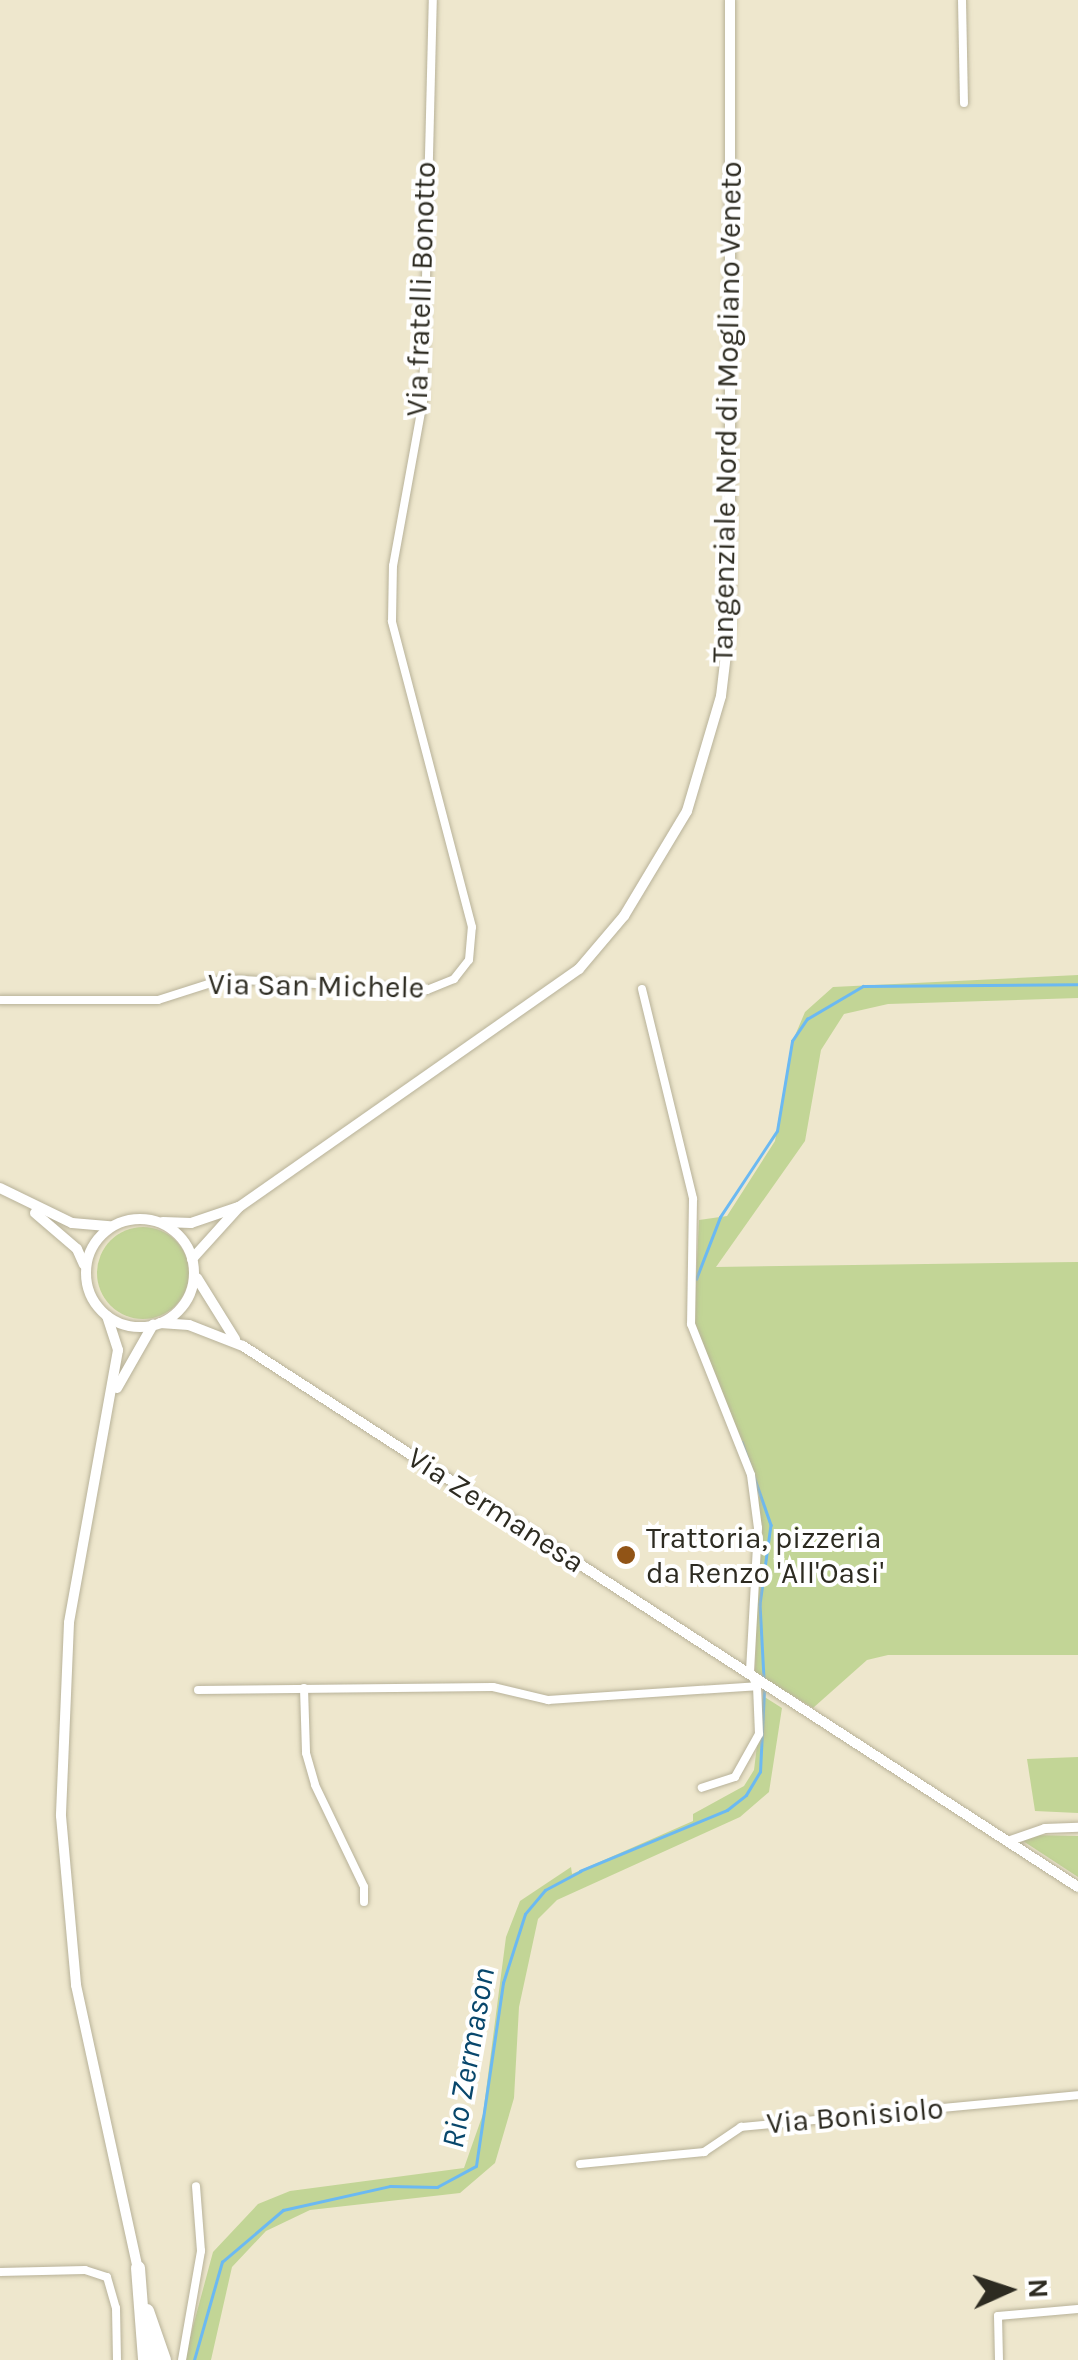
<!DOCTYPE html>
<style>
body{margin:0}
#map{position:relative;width:1078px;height:2360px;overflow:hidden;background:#eee7cd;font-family:Karla,sans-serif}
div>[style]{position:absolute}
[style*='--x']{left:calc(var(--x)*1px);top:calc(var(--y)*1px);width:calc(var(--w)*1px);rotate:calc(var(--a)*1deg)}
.green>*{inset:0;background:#c2d596}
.round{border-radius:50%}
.stream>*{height:2.5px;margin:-1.25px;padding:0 1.25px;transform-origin:1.25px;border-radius:1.25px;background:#6bb9f2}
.roads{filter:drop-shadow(0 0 2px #b8b299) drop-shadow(0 0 2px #b8b299)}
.minor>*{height:8px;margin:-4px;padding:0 4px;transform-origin:4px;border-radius:4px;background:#fff}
.tertiary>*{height:9px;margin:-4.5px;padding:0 4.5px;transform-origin:4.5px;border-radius:4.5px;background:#fff}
.secondary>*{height:10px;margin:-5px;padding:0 5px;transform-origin:5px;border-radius:5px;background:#fff}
.secondary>.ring{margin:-5px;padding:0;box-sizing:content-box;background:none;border:10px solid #fff;border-radius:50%}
.motorway>*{height:14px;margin:-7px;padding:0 7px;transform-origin:7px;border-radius:7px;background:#fff}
.dots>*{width:28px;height:28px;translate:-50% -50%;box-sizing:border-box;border:5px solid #fff;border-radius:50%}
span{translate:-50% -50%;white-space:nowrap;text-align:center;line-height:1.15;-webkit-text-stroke:8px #fff;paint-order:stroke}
.street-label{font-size:30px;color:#2d2b21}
.poi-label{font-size:30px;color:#2d2b21}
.left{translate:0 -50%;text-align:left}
.water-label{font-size:32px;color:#08476c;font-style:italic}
.north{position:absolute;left:958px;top:2240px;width:100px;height:100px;-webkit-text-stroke:8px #fff;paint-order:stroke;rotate:87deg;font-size:28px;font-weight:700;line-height:40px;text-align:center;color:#2d2b21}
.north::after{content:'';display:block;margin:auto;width:35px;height:45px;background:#2d2b21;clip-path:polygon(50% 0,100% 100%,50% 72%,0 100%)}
</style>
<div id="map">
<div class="green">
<div style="clip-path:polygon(1078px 975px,1078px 998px,888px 1004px,844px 1014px,821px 1050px,805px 1141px,716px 1267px,1078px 1262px,1078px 1655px,888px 1655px,867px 1660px,813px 1708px,755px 1673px,759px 1489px,694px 1323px,699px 1220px,727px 1216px,775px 1141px,791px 1045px,805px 1012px,833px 987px)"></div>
<div class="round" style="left:97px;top:1227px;width:92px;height:92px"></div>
<div style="clip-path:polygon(763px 1696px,782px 1708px,769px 1792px,740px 1817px,557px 1900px,538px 1919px,519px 2007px,514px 2098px,495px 2163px,460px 2193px,310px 2210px,266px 2231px,232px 2267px,211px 2360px,184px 2360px,213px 2252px,258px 2204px,290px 2191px,464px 2168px,483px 2114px,506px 1937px,520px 1901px,571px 1867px,572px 1874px,693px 1821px,693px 1814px,744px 1786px,754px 1770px)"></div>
<div style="clip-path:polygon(1078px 1757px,1078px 1813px,1035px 1811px,1027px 1759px)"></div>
<div style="clip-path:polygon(1033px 1835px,1078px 1836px,1078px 1877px,1020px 1839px)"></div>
</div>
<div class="stream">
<div style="--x:696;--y:1279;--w:66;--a:-68.8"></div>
<div style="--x:720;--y:1217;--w:103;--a:-56.5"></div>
<div style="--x:777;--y:1131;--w:91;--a:-80.5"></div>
<div style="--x:792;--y:1041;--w:27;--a:-56"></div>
<div style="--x:807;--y:1019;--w:65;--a:-30.5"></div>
<div style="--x:863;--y:986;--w:215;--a:-0.5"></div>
<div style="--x:742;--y:1442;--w:88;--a:70.7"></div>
<div style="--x:771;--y:1525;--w:80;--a:97.9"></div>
<div style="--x:760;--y:1604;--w:74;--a:86.9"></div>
<div style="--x:194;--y:2360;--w:102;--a:-74.1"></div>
<div style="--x:222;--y:2262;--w:80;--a:-40.4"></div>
<div style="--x:283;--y:2210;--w:110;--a:-12.6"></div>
<div style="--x:390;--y:2186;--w:47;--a:1.2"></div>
<div style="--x:437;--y:2187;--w:44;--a:-28.3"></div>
<div style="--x:476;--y:2166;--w:185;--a:-81.6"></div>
<div style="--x:503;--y:1983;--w:72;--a:-72.3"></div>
<div style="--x:525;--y:1914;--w:31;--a:-50"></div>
<div style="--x:545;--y:1890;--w:40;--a:-28"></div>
<div style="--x:580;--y:1871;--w:159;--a:-22.5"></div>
<div style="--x:727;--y:1810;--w:24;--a:-38"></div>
<div style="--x:746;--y:1795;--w:27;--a:-59"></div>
<div style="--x:760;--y:1772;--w:81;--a:-87.2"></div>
</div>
<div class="roads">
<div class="minor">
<div style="--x:962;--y:0;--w:103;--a:88.9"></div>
<div style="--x:642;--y:989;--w:216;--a:76.3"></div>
<div style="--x:693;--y:1199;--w:125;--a:90.9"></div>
<div style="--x:691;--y:1324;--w:162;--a:68.3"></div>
<div style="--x:751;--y:1475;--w:53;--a:82.5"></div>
<div style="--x:758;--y:1528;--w:144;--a:93.2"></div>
<div style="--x:750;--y:1672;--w:16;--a:63"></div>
<div style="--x:757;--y:1686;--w:48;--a:87.6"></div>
<div style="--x:759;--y:1734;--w:49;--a:119.2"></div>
<div style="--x:735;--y:1777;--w:35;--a:162"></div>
<div style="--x:0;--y:1000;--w:158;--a:0"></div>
<div style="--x:158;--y:1000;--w:69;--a:-17.7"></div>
<div style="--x:224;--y:979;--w:203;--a:3.1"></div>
<div style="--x:427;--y:990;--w:29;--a:-22"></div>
<div style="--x:454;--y:979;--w:24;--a:-52"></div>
<div style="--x:469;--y:960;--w:33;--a:-85"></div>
<div style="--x:472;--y:927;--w:316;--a:-104.7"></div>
<div style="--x:392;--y:621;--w:55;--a:-89"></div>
<div style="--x:393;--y:566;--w:168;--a:-79.7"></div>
<div style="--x:423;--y:401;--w:401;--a:-88.6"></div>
<div style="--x:304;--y:1688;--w:65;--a:88.2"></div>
<div style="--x:306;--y:1753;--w:33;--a:74"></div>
<div style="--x:315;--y:1785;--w:113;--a:64.3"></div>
<div style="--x:364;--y:1887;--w:15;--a:90"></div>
<div style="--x:198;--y:1690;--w:295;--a:-0.6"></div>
<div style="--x:493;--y:1687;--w:57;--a:13.3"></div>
<div style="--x:548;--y:1700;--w:209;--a:-3.8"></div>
<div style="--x:580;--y:2164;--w:125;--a:-5.5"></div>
<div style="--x:704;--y:2152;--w:45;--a:-34"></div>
<div style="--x:741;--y:2127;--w:339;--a:-5.4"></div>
<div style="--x:0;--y:2272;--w:85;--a:-1.3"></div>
<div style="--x:85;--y:2270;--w:23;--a:18"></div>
<div style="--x:107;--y:2277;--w:32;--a:74"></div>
<div style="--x:116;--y:2308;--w:52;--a:88.9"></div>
<div style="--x:182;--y:2360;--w:111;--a:-80.1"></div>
<div style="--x:201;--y:2251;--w:65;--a:-94.4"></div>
<div style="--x:999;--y:2360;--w:44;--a:-91.3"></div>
<div style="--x:998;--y:2316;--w:80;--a:-5"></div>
</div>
<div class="tertiary">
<div style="--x:1007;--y:1841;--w:39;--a:-19"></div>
<div style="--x:1044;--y:1828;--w:34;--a:-2"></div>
</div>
<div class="secondary">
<div style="--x:0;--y:1188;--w:80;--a:25.9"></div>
<div style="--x:72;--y:1223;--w:38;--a:5"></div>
<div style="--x:35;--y:1213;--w:55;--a:40.6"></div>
<div style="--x:77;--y:1249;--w:17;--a:66"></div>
<div class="ring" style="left:86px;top:1219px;width:98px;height:98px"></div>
<div style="--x:163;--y:1222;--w:28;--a:2"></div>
<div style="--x:191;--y:1223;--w:50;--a:-18.8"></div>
<div style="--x:192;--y:1259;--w:70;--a:-47.9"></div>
<div style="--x:239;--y:1207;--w:415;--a:-35"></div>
<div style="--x:579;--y:969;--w:70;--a:-49.7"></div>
<div style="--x:624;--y:916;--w:122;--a:-59"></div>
<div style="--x:687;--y:811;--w:120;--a:-73.5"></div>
<div style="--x:721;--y:696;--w:76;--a:-83.2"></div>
<div style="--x:730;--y:621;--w:621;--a:-90"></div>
<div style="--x:197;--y:1278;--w:72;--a:58.1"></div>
<div style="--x:107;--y:1316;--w:36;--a:72"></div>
<div style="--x:118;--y:1350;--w:277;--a:100.2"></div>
<div style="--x:69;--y:1623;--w:193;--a:92.4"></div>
<div style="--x:61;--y:1816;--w:170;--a:84.9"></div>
<div style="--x:76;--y:1985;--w:296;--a:77.7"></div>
<div style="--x:160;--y:1323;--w:29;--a:4"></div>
<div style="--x:189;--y:1325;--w:58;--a:21.3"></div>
<div style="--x:243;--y:1346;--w:995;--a:32.94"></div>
<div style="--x:117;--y:1388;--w:73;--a:-60.3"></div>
<div style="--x:152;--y:2340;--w:20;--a:81"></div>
</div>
<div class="motorway">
<div style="--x:138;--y:2268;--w:92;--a:85.6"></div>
<div style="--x:147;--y:2311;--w:52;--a:70.9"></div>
</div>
</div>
<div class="dots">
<div style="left:626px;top:1555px;background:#915416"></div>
</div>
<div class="street-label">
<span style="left:421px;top:289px;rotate:-88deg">Via fratelli Bonotto</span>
<span style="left:727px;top:412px;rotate:-89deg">Tangenziale Nord di Mogliano Veneto</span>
<span style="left:316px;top:986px;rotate:1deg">Via San Michele</span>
<span style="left:496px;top:1510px;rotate:33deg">Via Zermanesa</span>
<span style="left:855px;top:2116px;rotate:-5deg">Via Bonisiolo</span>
</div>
<div class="poi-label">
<span class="left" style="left:646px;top:1555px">Trattoria, pizzeria<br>da Renzo 'All'Oasi'</span>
</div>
<div class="water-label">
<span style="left:469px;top:2058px;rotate:-80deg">Rio Zermason</span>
</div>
<div class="north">N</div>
</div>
